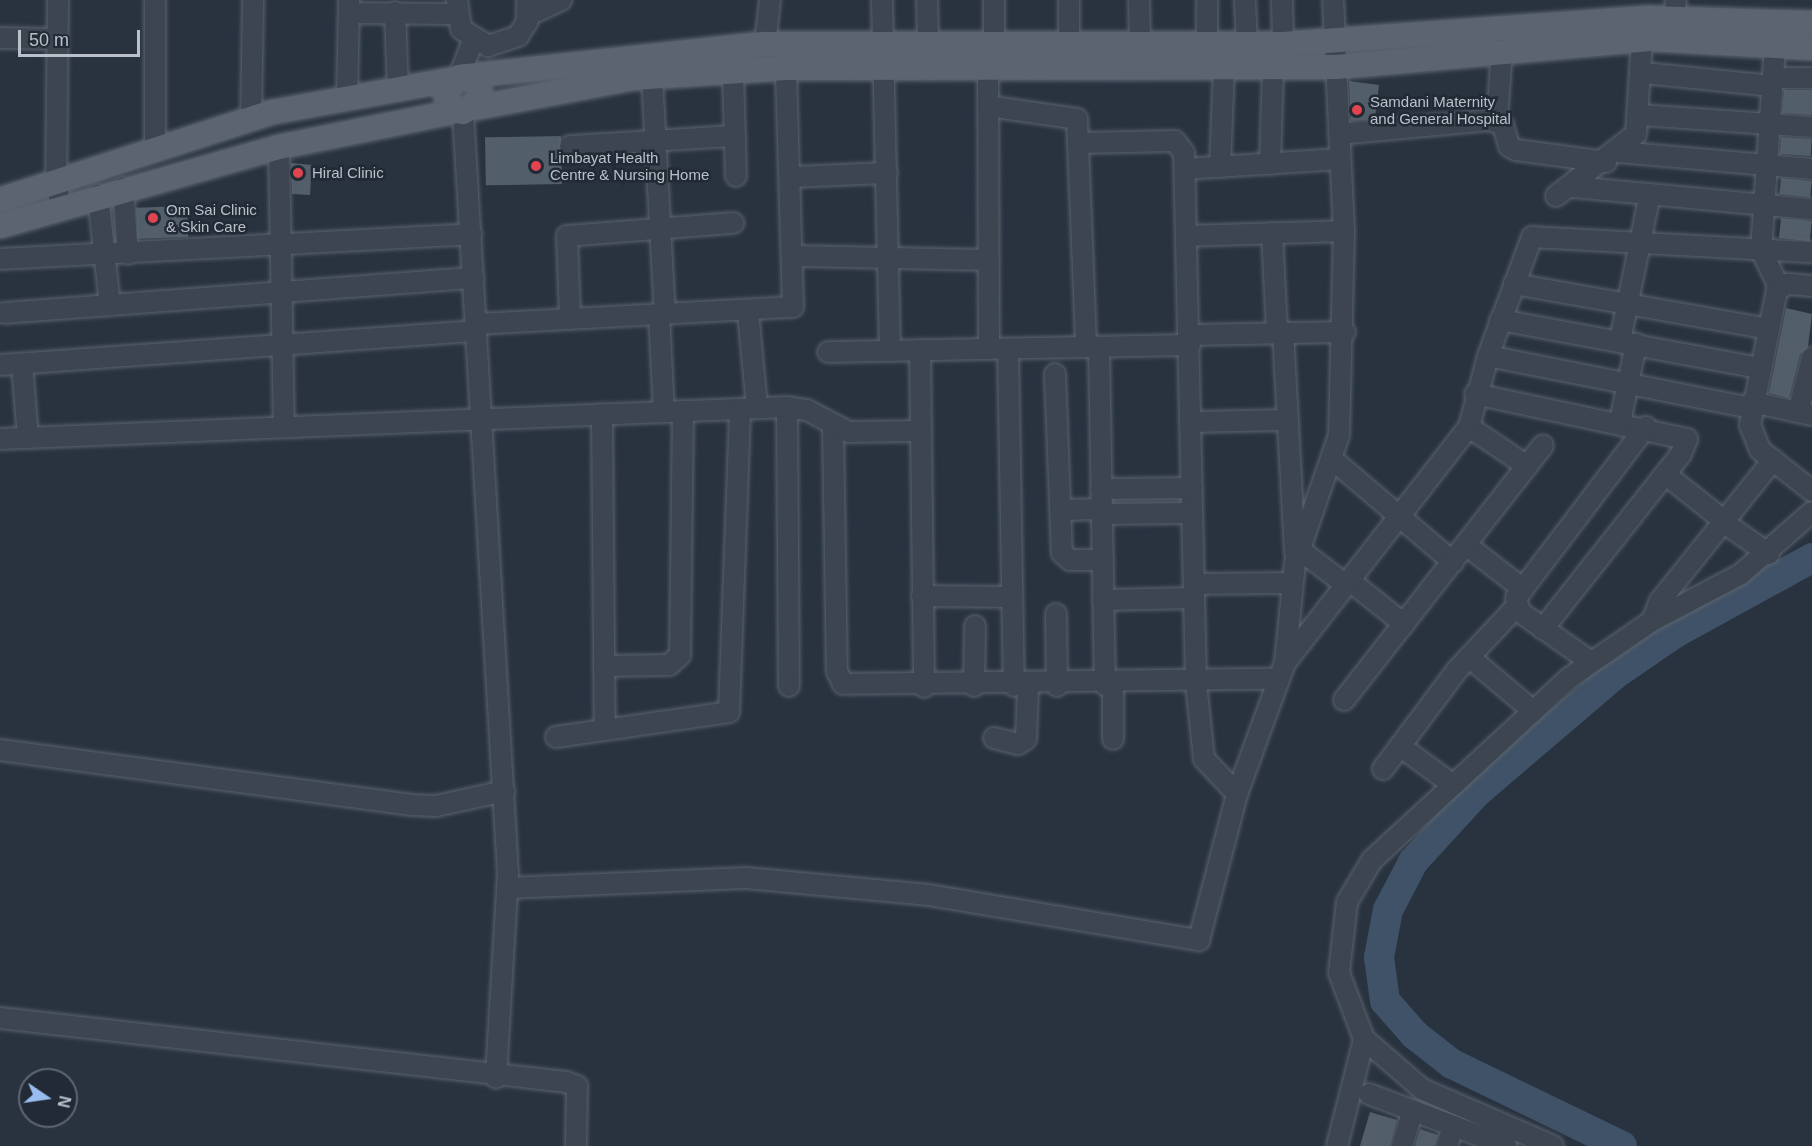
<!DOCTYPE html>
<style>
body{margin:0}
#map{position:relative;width:1812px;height:1146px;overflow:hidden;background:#293340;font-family:Helvetica,sans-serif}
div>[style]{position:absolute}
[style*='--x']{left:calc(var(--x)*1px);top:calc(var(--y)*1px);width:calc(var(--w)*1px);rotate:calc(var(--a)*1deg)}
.river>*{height:30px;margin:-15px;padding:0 15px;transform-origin:15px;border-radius:15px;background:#405267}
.building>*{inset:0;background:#525e6a;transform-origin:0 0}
.roads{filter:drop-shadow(0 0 2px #5a636d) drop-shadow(0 0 2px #5a636d)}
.minor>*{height:20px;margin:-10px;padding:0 10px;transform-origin:10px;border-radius:10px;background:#3d4550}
.major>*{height:24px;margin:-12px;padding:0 12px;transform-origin:12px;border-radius:12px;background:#5b646f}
.dots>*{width:16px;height:16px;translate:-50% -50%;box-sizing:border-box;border:3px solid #212a35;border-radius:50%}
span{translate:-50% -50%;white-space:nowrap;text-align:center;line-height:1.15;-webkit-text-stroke:5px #212a35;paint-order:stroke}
.poi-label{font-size:15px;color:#b9c0ca}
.left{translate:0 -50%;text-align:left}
.north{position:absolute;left:18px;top:1068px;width:60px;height:60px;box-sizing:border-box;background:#212a35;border:2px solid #5e6671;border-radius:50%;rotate:103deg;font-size:16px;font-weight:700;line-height:24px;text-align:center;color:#b9c0ca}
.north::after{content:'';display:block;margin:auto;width:21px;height:27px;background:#99bdef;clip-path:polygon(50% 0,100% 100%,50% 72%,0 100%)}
.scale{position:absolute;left:18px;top:30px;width:122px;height:27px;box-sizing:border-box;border:3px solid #b9c0ca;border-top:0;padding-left:8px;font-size:18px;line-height:21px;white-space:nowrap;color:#b9c0ca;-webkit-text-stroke:4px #212a35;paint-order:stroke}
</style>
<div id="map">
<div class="river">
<div style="--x:1622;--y:1146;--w:189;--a:-154.2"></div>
<div style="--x:1452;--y:1064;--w:47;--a:-141.9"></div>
<div style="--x:1415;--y:1035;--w:45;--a:-131.4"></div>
<div style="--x:1385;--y:1001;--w:44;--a:-97.8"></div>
<div style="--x:1379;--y:957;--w:48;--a:-79.2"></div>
<div style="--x:1388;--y:910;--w:54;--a:-62.5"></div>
<div style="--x:1413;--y:862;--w:93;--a:-47.6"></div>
<div style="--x:1476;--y:793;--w:182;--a:-40.5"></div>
<div style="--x:1614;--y:675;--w:74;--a:-34.5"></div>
<div style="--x:1675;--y:633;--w:156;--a:-28.7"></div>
</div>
<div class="building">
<div style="clip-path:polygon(1349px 81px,1379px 85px,1375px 119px,1351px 121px)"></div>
<div style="clip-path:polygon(1784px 90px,1812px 90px,1812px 115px,1782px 113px)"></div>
<div style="left:561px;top:136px;width:48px;height:76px;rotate:89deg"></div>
<div style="left:1781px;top:137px;width:31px;height:17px;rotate:4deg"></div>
<div style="clip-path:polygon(291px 163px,312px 165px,310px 195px,292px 194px)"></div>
<div style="left:1781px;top:178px;width:31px;height:16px;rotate:6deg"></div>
<div style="left:187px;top:206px;width:31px;height:51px;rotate:88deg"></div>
<div style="left:1781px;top:218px;width:31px;height:20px;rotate:6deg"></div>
<div style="clip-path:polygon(1786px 308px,1812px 314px,1808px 347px,1800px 355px,1789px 398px,1769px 393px)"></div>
<div style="clip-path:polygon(1370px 1112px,1397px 1120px,1390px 1146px,1360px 1146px)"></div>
<div style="clip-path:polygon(1420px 1129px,1438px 1135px,1435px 1146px,1415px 1146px)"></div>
</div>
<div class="roads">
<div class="minor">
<div style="--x:58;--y:0;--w:181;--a:90.6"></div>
<div style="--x:56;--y:181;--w:26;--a:79"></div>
<div style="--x:457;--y:0;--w:29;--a:82"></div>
<div style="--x:461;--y:29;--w:32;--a:32"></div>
<div style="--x:488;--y:46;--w:32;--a:-18"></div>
<div style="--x:518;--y:36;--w:17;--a:-57"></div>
<div style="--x:527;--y:22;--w:22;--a:-90"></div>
<div style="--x:882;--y:0;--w:351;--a:88.7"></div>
<div style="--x:927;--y:0;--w:41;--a:88.6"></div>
<div style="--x:994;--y:0;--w:41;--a:90"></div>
<div style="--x:1069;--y:0;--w:42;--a:90"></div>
<div style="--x:1139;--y:0;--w:43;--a:88.7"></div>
<div style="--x:1207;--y:0;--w:43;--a:90"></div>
<div style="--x:1245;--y:0;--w:44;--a:87.4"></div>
<div style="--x:1282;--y:0;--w:44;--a:88.7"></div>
<div style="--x:395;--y:12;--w:77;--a:87.8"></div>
<div style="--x:349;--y:13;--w:107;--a:0.5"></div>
<div style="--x:527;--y:16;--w:38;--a:-25"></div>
<div style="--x:1673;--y:33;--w:33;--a:-85"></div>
<div style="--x:0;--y:38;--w:57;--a:1"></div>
<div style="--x:765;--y:44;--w:44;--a:-83.5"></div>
<div style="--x:1775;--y:46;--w:204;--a:93.9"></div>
<div style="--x:1761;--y:250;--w:41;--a:64.1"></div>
<div style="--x:988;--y:65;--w:284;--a:89.8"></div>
<div style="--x:733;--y:71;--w:105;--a:88.4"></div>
<div style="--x:1644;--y:73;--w:129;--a:5.8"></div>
<div style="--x:652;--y:76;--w:238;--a:86.9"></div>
<div style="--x:459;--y:77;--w:39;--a:-69"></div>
<div style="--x:1773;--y:78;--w:39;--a:0"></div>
<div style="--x:347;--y:99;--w:99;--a:-88.8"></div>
<div style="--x:988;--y:106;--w:90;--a:8.3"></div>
<div style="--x:1077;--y:119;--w:228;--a:87.7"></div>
<div style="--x:463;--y:112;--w:763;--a:86.62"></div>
<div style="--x:508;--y:874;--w:204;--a:93.4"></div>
<div style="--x:1641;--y:115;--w:171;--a:4"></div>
<div style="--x:251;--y:120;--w:120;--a:-89"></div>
<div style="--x:1497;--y:120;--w:72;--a:-86"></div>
<div style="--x:1339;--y:134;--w:152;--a:-5.3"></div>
<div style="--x:1490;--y:120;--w:14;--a:21"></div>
<div style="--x:1503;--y:125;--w:22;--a:74"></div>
<div style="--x:1509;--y:146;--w:8;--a:30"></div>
<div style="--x:1516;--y:150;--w:91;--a:7.6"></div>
<div style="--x:1080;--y:143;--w:95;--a:-1.2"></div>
<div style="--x:1175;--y:141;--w:15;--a:53"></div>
<div style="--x:1184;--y:153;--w:530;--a:88.7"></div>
<div style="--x:1196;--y:683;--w:76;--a:84"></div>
<div style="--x:1204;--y:759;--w:48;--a:46.7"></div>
<div style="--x:570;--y:146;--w:165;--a:-3.5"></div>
<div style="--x:279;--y:147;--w:279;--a:89"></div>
<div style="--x:155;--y:149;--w:149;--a:-90"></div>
<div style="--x:1618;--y:152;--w:195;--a:5"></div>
<div style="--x:1270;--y:164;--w:95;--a:-88.2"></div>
<div style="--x:1220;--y:167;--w:99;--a:-87.7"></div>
<div style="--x:1185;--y:169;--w:155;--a:-3.7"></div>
<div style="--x:791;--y:177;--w:96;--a:-2.4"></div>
<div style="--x:1573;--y:187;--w:240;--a:5.3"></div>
<div style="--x:123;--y:188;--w:66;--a:85.7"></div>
<div style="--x:98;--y:195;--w:111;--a:83.8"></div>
<div style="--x:1556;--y:196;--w:101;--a:-37.8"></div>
<div style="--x:1636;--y:134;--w:95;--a:-86.4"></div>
<div style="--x:1272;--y:233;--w:98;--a:87.1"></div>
<div style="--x:1187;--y:236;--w:157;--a:-1.8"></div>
<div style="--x:794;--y:256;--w:195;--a:1.2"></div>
<div style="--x:0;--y:259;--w:472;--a:-3"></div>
<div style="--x:1514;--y:284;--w:259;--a:10"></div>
<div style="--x:1812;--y:286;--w:25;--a:-175"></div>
<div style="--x:1787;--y:284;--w:12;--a:149"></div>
<div style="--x:1777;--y:290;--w:138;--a:101.3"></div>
<div style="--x:1750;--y:425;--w:27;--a:68"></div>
<div style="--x:1760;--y:450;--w:66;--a:38.3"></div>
<div style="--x:748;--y:312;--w:96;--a:84.6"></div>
<div style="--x:4;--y:313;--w:471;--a:-4.3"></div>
<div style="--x:659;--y:314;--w:98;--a:87.1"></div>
<div style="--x:570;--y:318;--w:82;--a:-92.1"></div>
<div style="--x:567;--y:236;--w:167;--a:-4.5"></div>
<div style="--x:1500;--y:320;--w:264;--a:10.5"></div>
<div style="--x:477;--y:324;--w:316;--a:-3.1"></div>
<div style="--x:793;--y:307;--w:239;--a:-91.7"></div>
<div style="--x:1283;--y:331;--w:222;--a:86.9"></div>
<div style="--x:1190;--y:335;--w:155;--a:-1.1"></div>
<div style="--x:1620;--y:341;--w:150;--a:-78.5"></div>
<div style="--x:1099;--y:347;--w:338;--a:89"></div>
<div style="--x:1008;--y:349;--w:337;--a:89"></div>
<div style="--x:920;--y:350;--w:337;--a:89.3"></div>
<div style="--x:828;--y:352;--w:362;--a:-1.1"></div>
<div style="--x:1488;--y:356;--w:268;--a:11.2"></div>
<div style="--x:22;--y:364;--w:74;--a:85.4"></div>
<div style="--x:0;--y:365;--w:478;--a:-4.1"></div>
<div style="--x:1055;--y:374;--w:179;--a:87.8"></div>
<div style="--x:1062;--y:553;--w:11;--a:41"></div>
<div style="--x:1070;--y:560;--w:33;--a:0"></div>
<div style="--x:1475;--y:394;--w:217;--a:12"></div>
<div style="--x:1687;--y:439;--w:16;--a:112"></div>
<div style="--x:1681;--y:454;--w:223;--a:128.3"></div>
<div style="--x:1752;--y:402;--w:61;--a:12.2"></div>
<div style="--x:787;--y:407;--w:279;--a:89.6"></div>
<div style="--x:1798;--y:412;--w:56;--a:-75.5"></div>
<div style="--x:602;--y:414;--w:316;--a:89.5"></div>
<div style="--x:1191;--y:422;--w:97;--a:-1.2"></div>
<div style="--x:1620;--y:422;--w:80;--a:-78.4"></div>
<div style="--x:833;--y:426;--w:245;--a:89.1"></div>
<div style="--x:837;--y:671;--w:14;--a:65"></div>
<div style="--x:843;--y:684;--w:436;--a:-0.7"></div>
<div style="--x:0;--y:439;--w:788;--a:-2.33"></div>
<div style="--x:787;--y:407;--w:20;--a:9"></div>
<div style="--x:807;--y:410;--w:47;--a:27.6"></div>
<div style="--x:849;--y:432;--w:71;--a:-0.8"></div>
<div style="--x:1332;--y:459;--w:159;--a:40.4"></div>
<div style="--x:1527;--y:466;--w:70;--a:-146.1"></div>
<div style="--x:1469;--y:427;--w:73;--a:-75"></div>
<div style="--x:1488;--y:356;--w:127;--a:-69.7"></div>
<div style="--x:1532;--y:237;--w:280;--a:3.1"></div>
<div style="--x:1665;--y:474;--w:75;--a:38.5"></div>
<div style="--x:1101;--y:489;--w:91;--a:-0.6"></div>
<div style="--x:1061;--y:510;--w:41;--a:-1.4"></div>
<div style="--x:1102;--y:514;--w:90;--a:-0.6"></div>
<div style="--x:1723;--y:522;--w:56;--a:34.8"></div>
<div style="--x:1466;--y:545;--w:72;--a:37.7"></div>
<div style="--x:1300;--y:550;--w:58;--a:37.3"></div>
<div style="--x:1350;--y:581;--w:69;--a:38.5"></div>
<div style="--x:1194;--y:584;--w:98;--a:-0.6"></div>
<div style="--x:922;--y:596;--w:90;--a:0.6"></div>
<div style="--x:1103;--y:600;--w:91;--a:-1.3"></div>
<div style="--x:1056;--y:614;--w:72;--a:89.2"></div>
<div style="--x:1652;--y:621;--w:22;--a:-68"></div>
<div style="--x:1660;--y:601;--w:181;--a:-51.3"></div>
<div style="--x:1469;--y:657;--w:84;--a:40.2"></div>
<div style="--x:1591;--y:662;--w:87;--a:-144.8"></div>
<div style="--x:1520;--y:612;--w:15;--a:-106"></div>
<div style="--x:1516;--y:598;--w:215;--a:-52.8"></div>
<div style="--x:1285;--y:663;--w:299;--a:-52.1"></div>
<div style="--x:604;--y:666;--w:65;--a:-0.9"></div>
<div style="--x:669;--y:665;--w:15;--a:-42"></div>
<div style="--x:680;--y:655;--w:244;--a:-89.3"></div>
<div style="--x:1113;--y:685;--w:54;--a:90"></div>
<div style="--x:974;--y:686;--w:60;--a:-89"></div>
<div style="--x:1344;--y:700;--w:323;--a:-52"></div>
<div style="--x:556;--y:737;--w:175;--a:-8.2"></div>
<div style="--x:729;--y:712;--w:303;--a:-87.9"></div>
<div style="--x:994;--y:738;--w:25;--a:14"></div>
<div style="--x:1018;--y:744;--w:9;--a:-32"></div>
<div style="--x:1026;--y:739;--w:53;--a:-87.8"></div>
<div style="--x:1400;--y:746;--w:66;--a:36.3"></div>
<div style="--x:0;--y:750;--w:414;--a:7.6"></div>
<div style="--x:410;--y:805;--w:26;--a:2"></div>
<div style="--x:436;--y:806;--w:70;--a:-12.4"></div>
<div style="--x:1383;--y:769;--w:124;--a:-53.2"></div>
<div style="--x:1457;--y:670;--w:86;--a:-46.9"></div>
<div style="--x:507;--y:888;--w:239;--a:-2.4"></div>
<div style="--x:746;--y:878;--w:184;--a:5.3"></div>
<div style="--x:929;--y:895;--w:274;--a:9.5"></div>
<div style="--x:1199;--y:940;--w:151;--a:-75.4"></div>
<div style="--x:1237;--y:794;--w:140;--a:-69.9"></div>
<div style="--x:1285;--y:663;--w:100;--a:-84.3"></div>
<div style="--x:1295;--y:563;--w:135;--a:-71"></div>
<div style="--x:1339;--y:435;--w:204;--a:-88.6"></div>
<div style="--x:1344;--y:231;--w:231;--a:-92.7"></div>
<div style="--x:0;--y:1018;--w:570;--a:6.45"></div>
<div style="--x:566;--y:1082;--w:12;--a:20"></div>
<div style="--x:577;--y:1086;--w:60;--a:91"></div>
<div style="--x:1369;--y:1094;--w:147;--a:20.8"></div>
<div style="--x:1337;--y:1146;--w:110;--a:-75.8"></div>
<div style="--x:1402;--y:1146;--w:37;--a:-73"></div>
<div style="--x:1447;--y:1146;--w:21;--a:-73"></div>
<div style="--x:1553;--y:1146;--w:143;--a:-156.5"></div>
<div style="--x:1422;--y:1089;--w:77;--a:-139.2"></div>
<div style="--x:1364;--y:1039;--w:71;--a:-110.7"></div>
<div style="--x:1339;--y:973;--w:71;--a:-83.6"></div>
<div style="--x:1347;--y:902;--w:49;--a:-59.2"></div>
<div style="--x:1372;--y:860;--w:268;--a:-42.7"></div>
<div style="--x:1569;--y:678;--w:101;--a:-34.5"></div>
<div style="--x:1652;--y:621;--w:101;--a:-27.8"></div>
<div style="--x:1741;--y:574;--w:94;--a:-41.1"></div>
</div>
<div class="major">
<div style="--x:465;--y:76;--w:17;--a:36"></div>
<div style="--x:479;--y:86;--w:12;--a:81"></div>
<div style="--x:481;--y:98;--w:23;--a:142"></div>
<div style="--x:463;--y:112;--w:16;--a:-150"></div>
<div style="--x:449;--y:104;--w:12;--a:-110"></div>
<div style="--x:445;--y:93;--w:21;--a:-49"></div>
<div style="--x:459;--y:77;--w:308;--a:-6.2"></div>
<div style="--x:765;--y:44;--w:518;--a:0"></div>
<div style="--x:1283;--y:44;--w:368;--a:-4.1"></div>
<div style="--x:1650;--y:18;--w:162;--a:1.8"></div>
<div style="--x:474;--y:108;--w:162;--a:-10.7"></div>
<div style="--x:633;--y:78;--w:153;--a:-3.7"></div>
<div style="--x:786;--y:68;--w:550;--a:-0.1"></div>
<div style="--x:1336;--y:67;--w:315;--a:-5.1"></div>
<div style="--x:1650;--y:39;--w:162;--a:3.2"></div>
<div style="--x:0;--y:200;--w:287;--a:-17.9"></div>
<div style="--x:273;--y:112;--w:184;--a:-10.3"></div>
<div style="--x:0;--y:226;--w:290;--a:-15.8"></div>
<div style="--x:279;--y:147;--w:183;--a:-11.4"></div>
</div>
</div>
<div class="dots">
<div style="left:1357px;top:110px;background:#e0444e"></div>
<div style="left:536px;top:166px;background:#e0444e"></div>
<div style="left:298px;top:173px;background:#e0444e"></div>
<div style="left:153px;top:218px;background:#e0444e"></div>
</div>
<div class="poi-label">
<span class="left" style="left:1370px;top:110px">Samdani Maternity<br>and General Hospital</span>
<span class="left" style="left:550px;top:166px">Limbayat Health<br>Centre &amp; Nursing Home</span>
<span class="left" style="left:312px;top:173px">Hiral Clinic</span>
<span class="left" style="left:166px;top:218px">Om Sai Clinic<br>&amp; Skin Care</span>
</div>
<div class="north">N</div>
<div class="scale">50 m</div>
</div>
